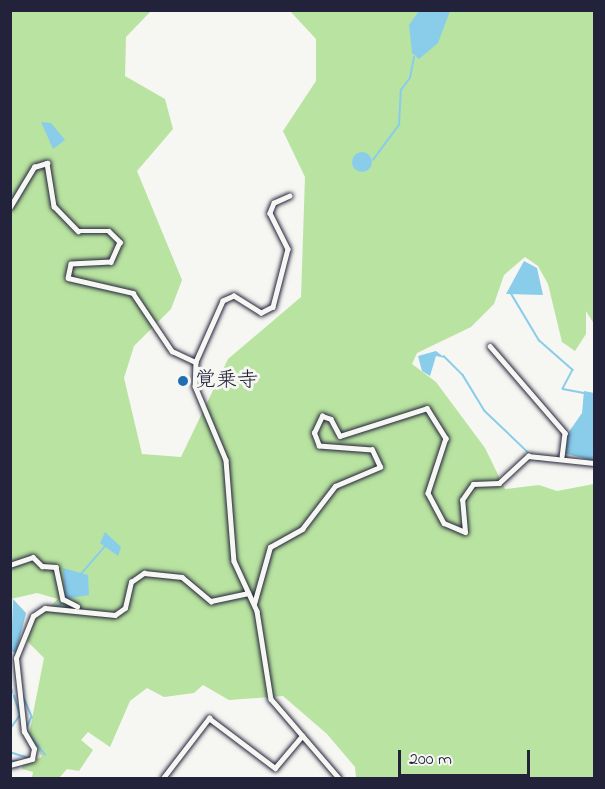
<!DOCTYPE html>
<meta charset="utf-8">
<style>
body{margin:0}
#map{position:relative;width:605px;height:789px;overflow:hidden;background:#f6f6f2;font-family:"Indie Flower","Klee One",sans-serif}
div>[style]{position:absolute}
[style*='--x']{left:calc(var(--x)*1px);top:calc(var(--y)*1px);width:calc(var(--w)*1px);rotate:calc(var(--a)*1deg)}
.green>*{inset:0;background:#b9e3a0}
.water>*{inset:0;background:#89cdea}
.round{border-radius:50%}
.stream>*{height:1.5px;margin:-0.75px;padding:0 0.75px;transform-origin:0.75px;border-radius:0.75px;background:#89cdea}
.roads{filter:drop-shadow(0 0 2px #22223b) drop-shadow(0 0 2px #22223b)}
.minor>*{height:4.5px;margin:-2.25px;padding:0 2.25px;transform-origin:2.25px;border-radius:2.25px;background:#f6f6f2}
.dots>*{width:16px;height:16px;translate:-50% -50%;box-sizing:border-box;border:3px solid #f6f6f2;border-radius:50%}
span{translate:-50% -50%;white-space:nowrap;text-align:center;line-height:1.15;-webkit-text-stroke:6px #f6f6f2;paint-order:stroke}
.poi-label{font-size:21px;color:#22223b}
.left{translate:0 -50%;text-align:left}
.frame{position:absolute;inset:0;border:12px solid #22223b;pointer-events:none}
.scale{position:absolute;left:398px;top:750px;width:132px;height:27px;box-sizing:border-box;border:3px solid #22223b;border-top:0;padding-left:8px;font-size:18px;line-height:21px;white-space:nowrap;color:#22223b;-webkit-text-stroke:4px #f6f6f2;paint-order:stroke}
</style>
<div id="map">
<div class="green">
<div style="clip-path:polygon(11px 11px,151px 11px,126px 37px,125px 76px,165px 99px,173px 129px,137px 171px,182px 280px,171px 309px,134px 346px,124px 378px,142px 454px,181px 457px,228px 359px,301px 297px,305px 177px,283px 131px,316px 81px,316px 39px,290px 11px,594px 11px,594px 324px,586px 311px,586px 334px,575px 351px,562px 342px,548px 284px,538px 266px,525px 257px,504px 275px,494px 304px,471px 327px,417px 353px,412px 364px,436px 382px,485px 448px,505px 489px,539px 485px,557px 491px,594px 484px,594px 778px,356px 778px,355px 767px,327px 734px,283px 696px,229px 700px,203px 685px,194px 693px,164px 697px,147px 688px,130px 701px,110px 747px,88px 732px,81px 740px,93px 750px,79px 771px,67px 769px,59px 778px,32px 778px,33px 772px,22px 769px,23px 763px,42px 757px,29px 734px,44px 658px,27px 641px,35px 620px,58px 599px,37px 593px,11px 599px)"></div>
</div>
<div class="water">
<div style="clip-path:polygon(419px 11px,450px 11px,438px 43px,419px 59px,412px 53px,409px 25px)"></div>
<div style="clip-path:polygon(41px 122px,51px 123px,65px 140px,53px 149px)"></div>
<div class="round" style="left:352px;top:152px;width:20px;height:20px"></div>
<div style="clip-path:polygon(524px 261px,537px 268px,543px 295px,506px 294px)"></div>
<div style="clip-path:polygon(436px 351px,445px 358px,436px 356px,430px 376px,422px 371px,418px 356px)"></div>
<div style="clip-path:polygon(584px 391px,594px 393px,594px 461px,563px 453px,566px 436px,582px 413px)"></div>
<div style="clip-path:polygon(105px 532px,121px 547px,118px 556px,100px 543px)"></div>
<div style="clip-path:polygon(63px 568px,88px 575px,89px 595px,65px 599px)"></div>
<div style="clip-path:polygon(13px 599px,26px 613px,16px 653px,11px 651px)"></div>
</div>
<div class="stream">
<div style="--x:373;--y:160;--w:44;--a:-53.4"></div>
<div style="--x:399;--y:125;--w:35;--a:-87"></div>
<div style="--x:401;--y:90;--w:15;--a:-53"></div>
<div style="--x:410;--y:78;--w:21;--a:-79"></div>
<div style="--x:511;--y:293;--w:55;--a:59.2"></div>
<div style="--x:539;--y:340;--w:45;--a:41.4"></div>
<div style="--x:573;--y:370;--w:21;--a:118"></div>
<div style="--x:563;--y:389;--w:21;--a:11"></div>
<div style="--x:444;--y:356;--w:27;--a:45"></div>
<div style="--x:463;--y:375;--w:42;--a:58.6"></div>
<div style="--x:485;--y:411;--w:62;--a:43.7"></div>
<div style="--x:538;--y:460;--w:11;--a:0"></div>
<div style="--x:81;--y:574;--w:37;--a:-49"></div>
<div style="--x:56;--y:607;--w:11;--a:-34"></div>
<div style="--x:20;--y:673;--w:13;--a:86"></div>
<div style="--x:10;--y:682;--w:11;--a:75"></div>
<div style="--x:22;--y:693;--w:26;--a:67"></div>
<div style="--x:32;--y:717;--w:14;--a:115"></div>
<div style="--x:26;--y:730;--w:31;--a:52"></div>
<div style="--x:10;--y:729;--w:17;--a:-54"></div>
<div style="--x:20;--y:715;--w:20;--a:-108"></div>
<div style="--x:10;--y:752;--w:22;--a:18"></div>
<div style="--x:10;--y:761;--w:8;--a:0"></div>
</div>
<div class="roads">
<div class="minor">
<div style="--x:290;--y:196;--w:17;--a:156"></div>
<div style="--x:274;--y:203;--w:11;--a:112"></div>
<div style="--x:270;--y:213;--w:40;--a:63.4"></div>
<div style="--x:288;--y:249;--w:60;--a:104.5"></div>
<div style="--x:273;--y:307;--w:13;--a:153"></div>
<div style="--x:261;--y:313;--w:32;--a:-148"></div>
<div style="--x:234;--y:296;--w:12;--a:156"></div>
<div style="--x:223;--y:301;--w:67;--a:113.9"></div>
<div style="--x:196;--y:362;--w:24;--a:92"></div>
<div style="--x:195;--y:386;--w:80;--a:67.3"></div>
<div style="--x:226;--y:460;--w:101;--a:85.5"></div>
<div style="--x:234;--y:561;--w:55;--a:65.3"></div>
<div style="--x:257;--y:611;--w:89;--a:81"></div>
<div style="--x:271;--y:699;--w:104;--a:49.3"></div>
<div style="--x:10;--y:207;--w:47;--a:-59"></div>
<div style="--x:34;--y:167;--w:14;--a:-17"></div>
<div style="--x:47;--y:163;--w:44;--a:80.8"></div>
<div style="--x:54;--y:206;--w:35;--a:46"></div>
<div style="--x:78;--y:231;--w:31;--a:0"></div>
<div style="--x:109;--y:231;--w:16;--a:45"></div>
<div style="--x:120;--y:242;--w:22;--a:114"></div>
<div style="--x:111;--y:262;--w:40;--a:177.1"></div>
<div style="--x:71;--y:264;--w:14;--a:102"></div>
<div style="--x:68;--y:278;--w:67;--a:13"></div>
<div style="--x:133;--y:293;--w:70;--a:56.1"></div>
<div style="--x:172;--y:351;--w:26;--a:25"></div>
<div style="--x:490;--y:346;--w:115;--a:49.2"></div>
<div style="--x:565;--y:433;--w:23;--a:97"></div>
<div style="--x:10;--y:565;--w:24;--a:-19"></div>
<div style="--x:33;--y:557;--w:13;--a:45"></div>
<div style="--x:42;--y:566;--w:14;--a:4"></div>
<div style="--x:56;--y:567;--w:33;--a:78"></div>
<div style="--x:63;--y:599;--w:16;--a:27"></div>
<div style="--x:254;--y:604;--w:59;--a:-74.3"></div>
<div style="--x:270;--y:547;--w:37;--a:-29"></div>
<div style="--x:302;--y:529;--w:54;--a:-52.5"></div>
<div style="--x:335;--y:486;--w:49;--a:-22.9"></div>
<div style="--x:380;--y:467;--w:19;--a:-115"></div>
<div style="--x:372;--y:450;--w:53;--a:-175.7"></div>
<div style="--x:319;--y:446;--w:14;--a:-111"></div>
<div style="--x:314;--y:433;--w:19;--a:-65"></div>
<div style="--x:322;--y:416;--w:9;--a:18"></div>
<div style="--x:331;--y:419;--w:19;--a:62"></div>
<div style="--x:340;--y:436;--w:91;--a:-17.8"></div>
<div style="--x:427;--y:408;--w:36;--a:58"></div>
<div style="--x:446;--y:438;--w:58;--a:108.1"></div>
<div style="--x:428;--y:493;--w:34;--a:62"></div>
<div style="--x:444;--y:523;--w:23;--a:23"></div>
<div style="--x:465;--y:532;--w:32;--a:-95"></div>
<div style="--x:462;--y:500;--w:19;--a:-55"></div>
<div style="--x:473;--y:484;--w:26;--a:-2"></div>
<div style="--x:499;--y:483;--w:40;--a:-43"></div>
<div style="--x:528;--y:456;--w:66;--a:6.1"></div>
<div style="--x:10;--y:765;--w:23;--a:-15"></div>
<div style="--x:32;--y:759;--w:10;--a:-79"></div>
<div style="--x:34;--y:749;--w:20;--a:-120"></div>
<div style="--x:24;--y:732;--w:74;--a:-96.2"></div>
<div style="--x:16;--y:658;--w:45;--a:-68"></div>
<div style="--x:33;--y:616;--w:14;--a:-34"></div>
<div style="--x:45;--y:608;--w:70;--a:5.7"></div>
<div style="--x:115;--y:615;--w:12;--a:-35"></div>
<div style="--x:125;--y:608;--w:27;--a:-77"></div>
<div style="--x:131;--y:582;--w:16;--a:-35"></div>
<div style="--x:144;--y:573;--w:38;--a:6"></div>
<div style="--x:182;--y:577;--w:38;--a:40"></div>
<div style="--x:211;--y:601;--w:38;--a:-12"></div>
<div style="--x:163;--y:778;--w:76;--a:-52.5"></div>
<div style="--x:209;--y:718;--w:83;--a:37.1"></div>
<div style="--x:275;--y:768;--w:42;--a:-49.8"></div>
</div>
</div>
<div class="dots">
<div style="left:183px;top:381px;background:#1f6fb2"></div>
</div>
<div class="poi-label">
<span class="left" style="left:195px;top:381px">覚乗寺</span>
</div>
<div class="frame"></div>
<div class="scale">200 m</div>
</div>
